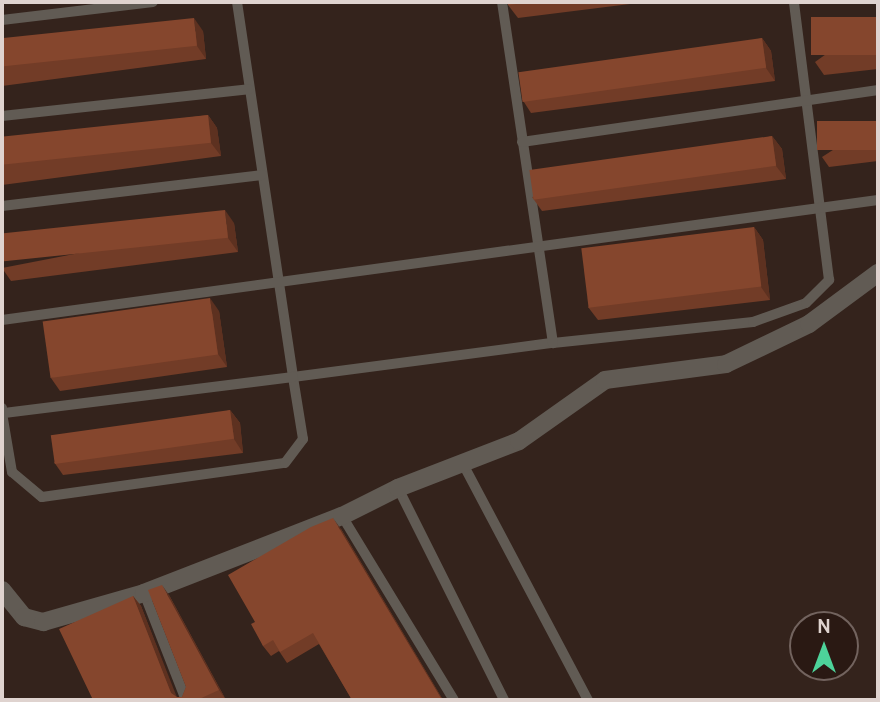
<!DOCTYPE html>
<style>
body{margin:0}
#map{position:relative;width:880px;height:702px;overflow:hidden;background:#34231c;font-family:Cabin,sans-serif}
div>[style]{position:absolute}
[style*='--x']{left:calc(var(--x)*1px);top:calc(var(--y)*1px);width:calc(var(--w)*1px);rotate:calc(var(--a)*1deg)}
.service>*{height:10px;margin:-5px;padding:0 5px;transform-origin:5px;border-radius:5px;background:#615b54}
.minor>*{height:18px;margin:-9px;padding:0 9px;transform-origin:9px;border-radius:9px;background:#615b54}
.wall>*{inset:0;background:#723c27}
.shaded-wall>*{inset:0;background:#5d3120}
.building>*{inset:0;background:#85462d;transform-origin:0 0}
span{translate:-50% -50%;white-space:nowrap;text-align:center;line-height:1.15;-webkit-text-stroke:7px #2a1913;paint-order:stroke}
.frame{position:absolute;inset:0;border:4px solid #dfd3cf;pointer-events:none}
.north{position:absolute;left:789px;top:611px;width:70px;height:70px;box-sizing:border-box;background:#2a1913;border:2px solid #72635e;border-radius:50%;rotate:0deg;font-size:19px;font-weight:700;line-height:28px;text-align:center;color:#dfd3cf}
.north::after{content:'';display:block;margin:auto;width:24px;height:32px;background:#4dd39a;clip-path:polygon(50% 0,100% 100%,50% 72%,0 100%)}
</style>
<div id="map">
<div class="service">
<div style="--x:237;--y:2;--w:379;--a:81.5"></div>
<div style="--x:293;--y:377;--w:262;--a:-7.5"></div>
<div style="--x:553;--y:343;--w:201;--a:-6"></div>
<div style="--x:753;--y:322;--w:56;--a:-19.7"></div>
<div style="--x:806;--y:303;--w:33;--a:-45"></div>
<div style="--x:829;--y:280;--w:280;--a:-97.2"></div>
<div style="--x:502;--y:2;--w:345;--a:81.5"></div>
<div style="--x:2;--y:20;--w:152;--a:-6.8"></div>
<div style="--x:2;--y:116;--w:248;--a:-6.2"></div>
<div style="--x:522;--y:142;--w:360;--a:-8.3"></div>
<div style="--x:2;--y:206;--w:262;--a:-6.8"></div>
<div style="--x:2;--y:320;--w:884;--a:-7.8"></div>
<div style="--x:2;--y:408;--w:5;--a:90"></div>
<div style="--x:2;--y:413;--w:60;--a:80.4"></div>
<div style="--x:12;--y:472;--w:39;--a:40"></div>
<div style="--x:42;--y:497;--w:245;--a:-8"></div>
<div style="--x:285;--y:463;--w:30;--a:-53"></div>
<div style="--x:303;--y:439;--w:63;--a:-99.2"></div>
<div style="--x:293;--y:377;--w:293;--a:172.9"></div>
<div style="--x:463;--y:464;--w:267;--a:62.1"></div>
<div style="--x:398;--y:488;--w:237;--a:63.4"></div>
<div style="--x:342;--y:516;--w:215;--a:58.7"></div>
<div style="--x:144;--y:593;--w:115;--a:68.6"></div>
</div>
<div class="minor">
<div style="--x:2;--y:590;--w:35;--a:51"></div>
<div style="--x:24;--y:617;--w:20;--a:15"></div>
<div style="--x:43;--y:622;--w:105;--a:-16"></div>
<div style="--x:144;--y:593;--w:212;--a:-21.3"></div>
<div style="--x:342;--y:516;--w:63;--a:-26.6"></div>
<div style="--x:398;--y:488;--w:130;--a:-21.2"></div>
<div style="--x:519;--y:441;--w:105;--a:-35.3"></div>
<div style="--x:605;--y:380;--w:122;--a:-7.5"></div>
<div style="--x:726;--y:364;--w:92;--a:-25.7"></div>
<div style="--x:809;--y:324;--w:86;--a:-36.5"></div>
</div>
<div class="wall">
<div style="clip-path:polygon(508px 2px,646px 2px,518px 18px,508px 5px)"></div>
<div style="clip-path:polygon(878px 17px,878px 69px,824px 75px,815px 62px)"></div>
<div style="clip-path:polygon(203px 31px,206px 59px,2px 86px,2px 43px)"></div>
<div style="clip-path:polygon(762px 38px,771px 51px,775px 81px,531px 113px,522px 99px)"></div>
<div style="clip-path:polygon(208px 115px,217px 128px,221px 156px,2px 185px,2px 142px)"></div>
<div style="clip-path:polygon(878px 121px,878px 161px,829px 167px,822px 157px)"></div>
<div style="clip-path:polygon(772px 136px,782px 149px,786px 179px,542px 211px,532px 197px)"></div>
<div style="clip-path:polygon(234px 223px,238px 252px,11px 281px,2px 268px)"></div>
<div style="clip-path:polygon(754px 227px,763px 240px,770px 300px,598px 320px,588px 307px)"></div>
<div style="clip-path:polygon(219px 311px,227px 367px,60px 391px,51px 378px)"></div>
<div style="clip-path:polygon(230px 410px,240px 423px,243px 453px,63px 475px,54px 462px)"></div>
<div style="clip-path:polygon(341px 529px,443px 700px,352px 700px,319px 644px,287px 663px,279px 651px,271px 656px,263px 646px,255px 622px)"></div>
<div style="clip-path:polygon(169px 595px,226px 700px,93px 700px,133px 596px,141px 606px,176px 697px,182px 697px,186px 687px)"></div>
</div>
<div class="shaded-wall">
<div style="clip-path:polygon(194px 18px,203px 31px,206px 59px,197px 46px)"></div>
<div style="clip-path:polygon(762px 38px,771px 51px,775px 81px,766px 68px)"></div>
<div style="clip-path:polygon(208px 115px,217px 128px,221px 156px,211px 143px)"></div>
<div style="clip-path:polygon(772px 136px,782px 149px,786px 179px,776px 166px)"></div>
<div style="clip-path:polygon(225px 210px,234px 223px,238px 252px,228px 238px)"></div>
<div style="clip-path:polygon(754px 227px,763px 240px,770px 300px,761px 287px)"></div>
<div style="clip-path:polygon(210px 298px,219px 311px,227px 367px,218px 354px)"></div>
<div style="clip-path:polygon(230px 410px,240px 423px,243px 453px,234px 439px)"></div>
<div style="clip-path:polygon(333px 518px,341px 529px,443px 700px,442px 700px)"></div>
<div style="clip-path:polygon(162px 585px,169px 595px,226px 700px,219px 690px)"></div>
<div style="clip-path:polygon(133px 596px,141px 606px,178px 700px,171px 693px)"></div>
</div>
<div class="building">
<div style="clip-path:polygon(508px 2px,534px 2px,508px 5px)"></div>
<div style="left:878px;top:17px;width:38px;height:67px;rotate:90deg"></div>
<div style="left:194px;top:18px;width:28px;height:194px;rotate:84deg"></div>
<div style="left:762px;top:38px;width:30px;height:246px;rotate:82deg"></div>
<div style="left:208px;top:115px;width:28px;height:208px;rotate:84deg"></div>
<div style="left:878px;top:121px;width:29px;height:61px;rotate:90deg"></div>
<div style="left:772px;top:136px;width:30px;height:245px;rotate:82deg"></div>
<div style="left:225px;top:210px;width:28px;height:225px;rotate:84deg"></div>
<div style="left:754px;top:227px;width:60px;height:174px;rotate:83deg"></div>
<div style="left:210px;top:298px;width:57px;height:169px;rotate:82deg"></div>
<div style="left:230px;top:410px;width:29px;height:181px;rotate:82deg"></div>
<div style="clip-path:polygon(333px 518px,442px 700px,352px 700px,313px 633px,280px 652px,273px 640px,263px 646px,251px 624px,255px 622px,228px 575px,311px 527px)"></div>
<div style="clip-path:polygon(162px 585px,219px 690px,197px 700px,93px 700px,59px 629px,133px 596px,171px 693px,177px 697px,182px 697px,186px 687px,148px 590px)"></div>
</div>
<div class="frame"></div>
<div class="north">N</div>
</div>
